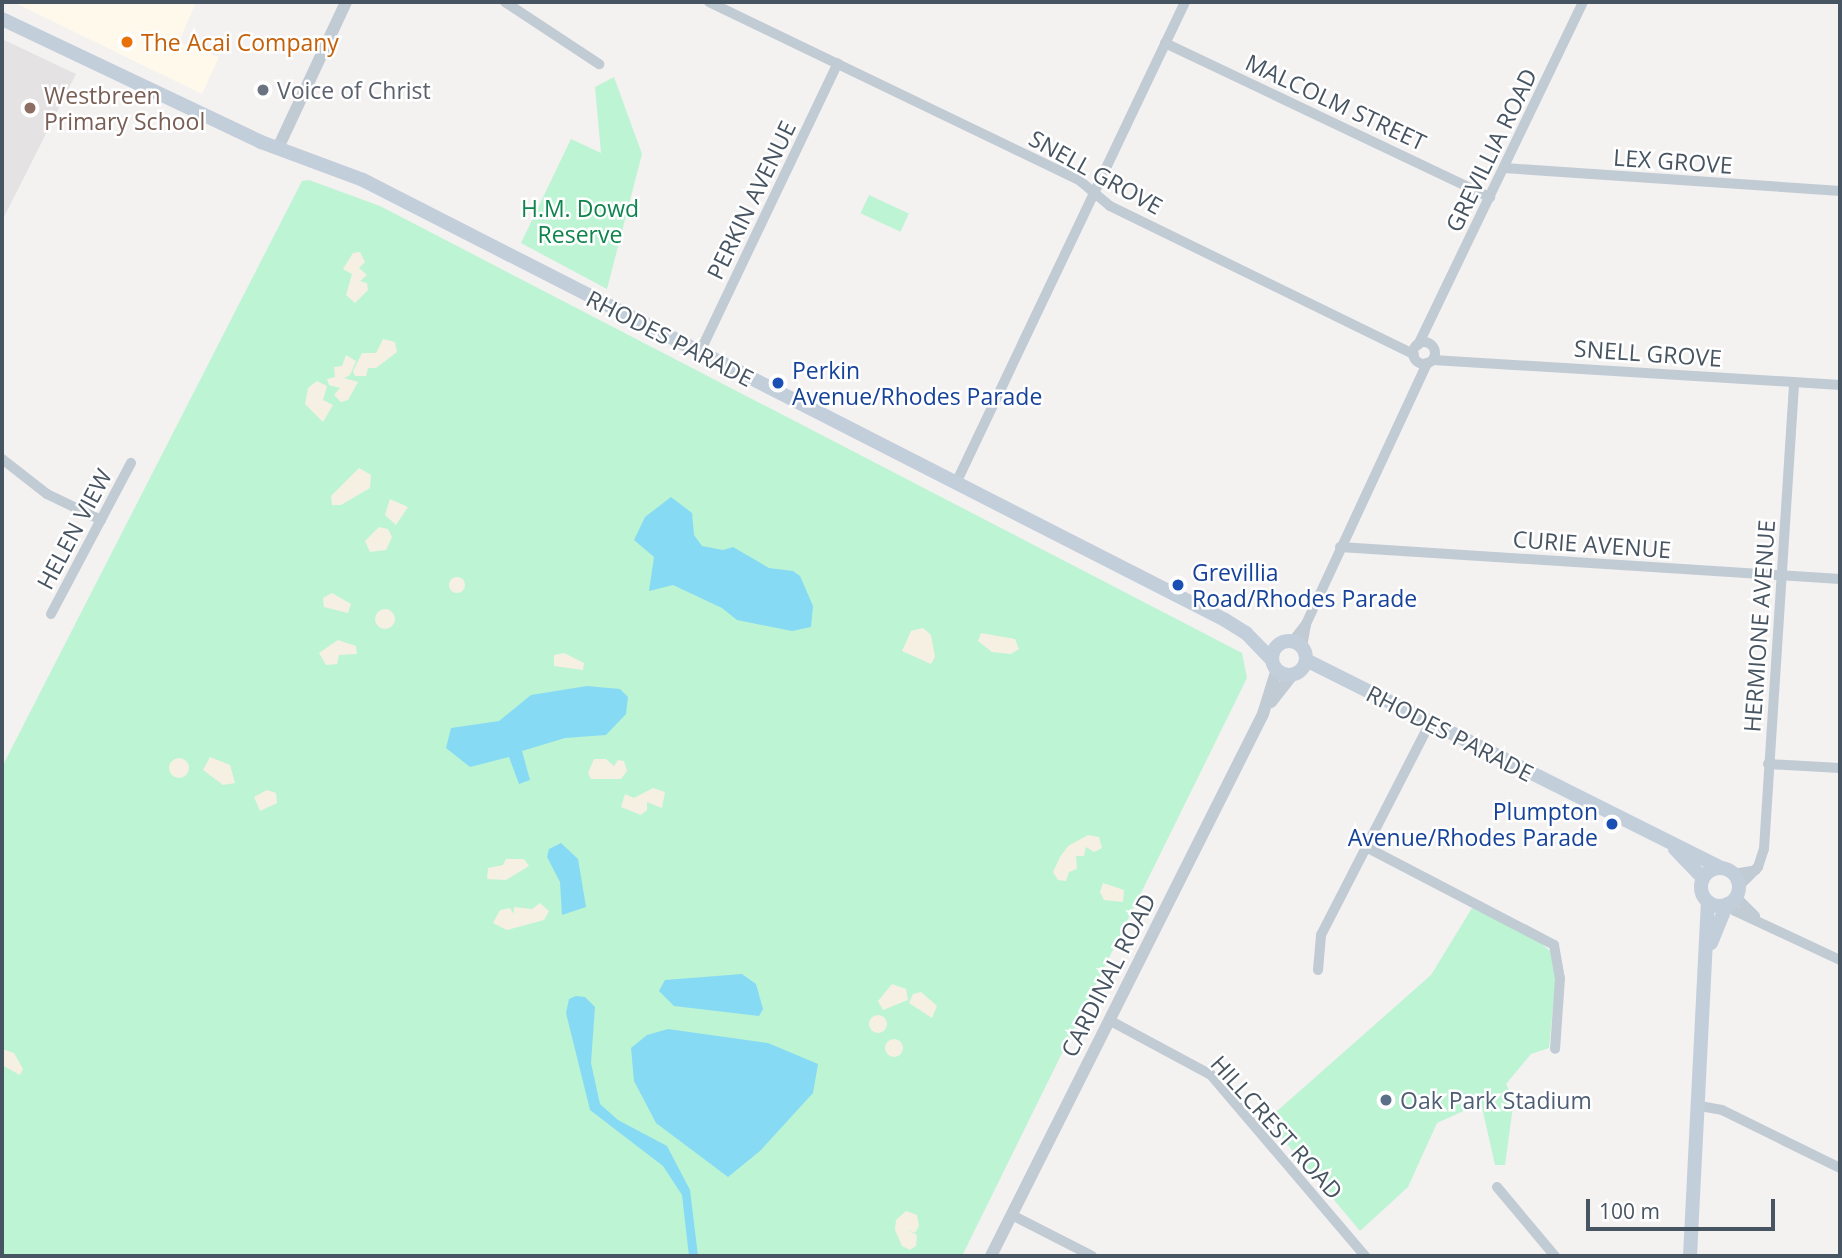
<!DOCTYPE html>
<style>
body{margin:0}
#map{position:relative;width:1842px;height:1258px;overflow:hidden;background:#f4f1f1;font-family:"Open Sans",sans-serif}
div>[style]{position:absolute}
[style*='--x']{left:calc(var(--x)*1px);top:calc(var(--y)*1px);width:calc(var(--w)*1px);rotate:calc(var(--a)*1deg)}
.commercial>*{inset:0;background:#fef9eb}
.education>*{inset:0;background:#e5e2e3}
.green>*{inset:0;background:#bdf4d4;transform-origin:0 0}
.sand>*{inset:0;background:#f5f0e2}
.round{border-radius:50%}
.water>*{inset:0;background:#87daf4}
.minor>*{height:10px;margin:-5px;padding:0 5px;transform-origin:5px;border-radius:5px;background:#c1cbd4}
.minor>.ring{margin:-5px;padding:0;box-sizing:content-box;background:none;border:10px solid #c1cbd4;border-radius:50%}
.tertiary>*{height:12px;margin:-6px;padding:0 6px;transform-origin:6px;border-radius:6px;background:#c1cbd4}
.secondary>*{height:14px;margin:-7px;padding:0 7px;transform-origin:7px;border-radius:7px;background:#c3cedb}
.secondary>.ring{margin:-7px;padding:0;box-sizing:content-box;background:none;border:14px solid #c3cedb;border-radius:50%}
.dots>*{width:19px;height:19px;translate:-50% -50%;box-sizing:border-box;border:4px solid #fff;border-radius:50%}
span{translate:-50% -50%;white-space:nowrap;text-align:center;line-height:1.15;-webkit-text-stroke:5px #fff;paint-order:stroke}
.food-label{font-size:23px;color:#c56008}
.left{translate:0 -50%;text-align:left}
.worship-label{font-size:23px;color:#5b616d}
.education-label{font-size:23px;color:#785e54}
.street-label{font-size:23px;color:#475461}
.park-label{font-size:23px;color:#0f854e}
.transit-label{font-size:23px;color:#164399}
.right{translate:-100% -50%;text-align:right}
.service-label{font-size:23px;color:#4e5e75}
.frame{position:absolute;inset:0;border:4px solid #475461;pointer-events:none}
.scale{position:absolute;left:1586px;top:1199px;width:189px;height:32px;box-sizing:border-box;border:4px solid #475461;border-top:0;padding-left:9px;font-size:21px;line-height:24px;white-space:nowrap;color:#475461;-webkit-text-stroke:5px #fff;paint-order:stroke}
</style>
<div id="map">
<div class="commercial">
<div style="clip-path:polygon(13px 2px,196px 2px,179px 42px,219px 57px,202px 94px)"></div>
</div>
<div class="education">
<div style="clip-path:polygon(2px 39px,76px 74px,2px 221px)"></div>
</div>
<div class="green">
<div style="clip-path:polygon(614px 77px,642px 154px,607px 289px,521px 243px,571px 139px,601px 153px,595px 87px)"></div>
<div style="clip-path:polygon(309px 180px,380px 206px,1242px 653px,1247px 678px,962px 1256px,2px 1256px,2px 767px,302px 181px)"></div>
<div style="left:869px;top:195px;width:44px;height:20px;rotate:25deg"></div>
<div style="clip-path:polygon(1472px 908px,1533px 936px,1551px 952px,1556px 978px,1549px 1048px,1531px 1054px,1506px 1084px,1514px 1099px,1505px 1165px,1495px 1165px,1481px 1103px,1437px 1123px,1408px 1187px,1360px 1231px,1267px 1120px,1431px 975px)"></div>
</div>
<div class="sand">
<div style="clip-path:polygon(360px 252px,365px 262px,359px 268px,367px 275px,360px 281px,367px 283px,368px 290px,355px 303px,346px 295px,352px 274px,343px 269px,353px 253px)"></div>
<div style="clip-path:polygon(383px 339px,395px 342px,397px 352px,376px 368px,368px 368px,366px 376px,355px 376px,353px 371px,362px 353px,376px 353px)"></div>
<div style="clip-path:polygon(346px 355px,356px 361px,350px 375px,344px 378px,358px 382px,348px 400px,341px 402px,334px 395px,340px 388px,329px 385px,327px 379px,335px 377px,334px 367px,342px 366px)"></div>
<div style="clip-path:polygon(317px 381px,327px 386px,323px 400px,333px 405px,323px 422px,305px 404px,308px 388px)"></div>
<div style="clip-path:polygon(359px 468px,371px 475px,370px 488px,341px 505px,332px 505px,331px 496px)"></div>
<div style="clip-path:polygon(390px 499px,408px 507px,396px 525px,385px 515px)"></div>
<div style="clip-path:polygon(379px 527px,388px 529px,392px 537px,386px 550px,370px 552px,365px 541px)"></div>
<div class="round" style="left:449px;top:577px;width:16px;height:16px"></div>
<div style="clip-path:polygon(332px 593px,351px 604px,348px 613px,324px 607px,323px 598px)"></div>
<div class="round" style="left:375px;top:609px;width:20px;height:20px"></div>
<div style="clip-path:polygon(923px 628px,931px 635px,935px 657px,931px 664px,902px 651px,911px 631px)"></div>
<div style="clip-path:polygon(981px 633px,1015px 639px,1019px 649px,1011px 654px,992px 652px,978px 641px)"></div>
<div style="clip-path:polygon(338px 640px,356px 646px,357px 654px,339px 655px,337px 664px,326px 665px,319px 653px)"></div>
<div style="clip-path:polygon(564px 653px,584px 663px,583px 670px,554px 666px,554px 655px)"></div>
<div style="clip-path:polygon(210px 757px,230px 765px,235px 783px,223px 785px,203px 770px)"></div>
<div class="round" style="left:169px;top:758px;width:20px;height:20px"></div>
<div style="clip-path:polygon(594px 759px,606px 759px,614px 766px,618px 760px,624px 761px,627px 771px,621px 779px,591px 779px,588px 773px)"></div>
<div style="clip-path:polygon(653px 788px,665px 792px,662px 808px,647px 802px,647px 810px,641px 815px,621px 807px,625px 794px,634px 798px)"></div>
<div style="clip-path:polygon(267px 790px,276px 793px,277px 803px,260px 811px,254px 797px)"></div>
<div style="clip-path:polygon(1088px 835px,1099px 837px,1102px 848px,1094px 852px,1086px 847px,1084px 856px,1076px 856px,1077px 869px,1069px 872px,1066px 881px,1058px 880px,1053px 872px,1060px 857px,1068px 846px)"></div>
<div style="clip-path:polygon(506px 859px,524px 859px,529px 866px,506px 880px,487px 879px,488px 868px,503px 865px)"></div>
<div style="clip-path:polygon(1103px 883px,1124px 890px,1123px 902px,1104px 900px,1100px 892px)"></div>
<div style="clip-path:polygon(540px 903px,549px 911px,544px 920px,507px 930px,493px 923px,500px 910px,510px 908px,514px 914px,514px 907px,532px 909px)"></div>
<div style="clip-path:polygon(892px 984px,906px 989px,908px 1000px,883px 1010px,878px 1001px)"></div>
<div style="clip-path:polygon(921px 992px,937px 1006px,932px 1018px,909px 1003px,913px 994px)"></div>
<div class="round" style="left:869px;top:1015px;width:18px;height:18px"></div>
<div class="round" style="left:885px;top:1039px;width:18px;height:18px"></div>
<div style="clip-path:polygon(2px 1049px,14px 1053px,23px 1069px,20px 1075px,2px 1065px)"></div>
<div style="clip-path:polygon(906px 1211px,917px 1215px,919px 1226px,915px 1233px,907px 1230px,917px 1235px,916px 1246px,910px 1250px,902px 1246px,895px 1230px,896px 1220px)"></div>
</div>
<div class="water">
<div style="clip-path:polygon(671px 497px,692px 513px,694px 535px,702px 546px,723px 550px,733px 547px,769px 568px,793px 571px,800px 576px,813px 606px,811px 627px,792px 631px,737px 620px,722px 608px,673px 585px,649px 591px,654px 557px,634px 540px,645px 517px)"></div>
<div style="clip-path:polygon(587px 686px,620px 689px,628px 697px,626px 714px,606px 735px,565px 738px,522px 751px,530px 780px,519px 784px,509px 757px,470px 767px,446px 748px,451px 728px,499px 721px,531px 695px)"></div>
<div style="clip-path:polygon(561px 843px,578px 859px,586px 907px,562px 915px,560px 882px,547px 857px,549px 849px)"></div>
<div style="clip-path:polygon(742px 974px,756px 984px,763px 1009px,759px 1016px,674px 1006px,659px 991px,665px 980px)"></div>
<div style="clip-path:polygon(576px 996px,585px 997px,595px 1007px,591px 1063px,600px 1104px,618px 1120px,667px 1146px,690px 1190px,698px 1256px,689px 1256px,682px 1195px,663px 1166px,590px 1110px,566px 1013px,569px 999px)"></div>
<div style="clip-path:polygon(668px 1029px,768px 1043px,818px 1064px,813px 1093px,760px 1151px,728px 1177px,656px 1123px,634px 1081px,631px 1048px,647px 1035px)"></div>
</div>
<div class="minor">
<div style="--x:505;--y:2;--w:113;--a:33.4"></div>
<div style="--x:709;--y:2;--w:411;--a:25.7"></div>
<div style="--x:1079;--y:180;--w:40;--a:40"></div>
<div style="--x:1110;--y:206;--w:338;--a:26"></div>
<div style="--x:1165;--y:43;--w:360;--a:25.4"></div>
<div style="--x:1504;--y:168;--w:337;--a:3.9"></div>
<div class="ring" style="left:1413px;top:342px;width:12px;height:12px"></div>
<div style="--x:1418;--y:345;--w:381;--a:-64.3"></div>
<div style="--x:699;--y:354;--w:322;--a:-64.5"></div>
<div style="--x:1433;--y:360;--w:408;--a:3.5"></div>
<div style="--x:2;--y:459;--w:57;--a:37.9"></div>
<div style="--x:47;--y:494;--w:60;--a:25.7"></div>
<div style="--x:956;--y:483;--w:533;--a:-64.54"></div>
<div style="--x:1340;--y:547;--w:501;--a:3.66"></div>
<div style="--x:51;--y:614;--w:171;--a:-62.1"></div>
<div style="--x:1292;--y:642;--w:23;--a:-52"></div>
<div style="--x:1306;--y:624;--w:288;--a:-65.1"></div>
<div style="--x:1302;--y:647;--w:22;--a:-80"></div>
<div style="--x:1768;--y:764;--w:72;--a:3.2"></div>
<div style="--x:1366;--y:847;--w:212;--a:27.5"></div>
<div style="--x:1554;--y:945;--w:34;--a:80"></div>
<div style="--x:1560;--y:978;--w:71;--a:94"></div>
<div style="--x:1734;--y:874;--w:22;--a:-10"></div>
<div style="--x:1739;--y:886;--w:27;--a:-45"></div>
<div style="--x:1758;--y:867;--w:19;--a:-72"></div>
<div style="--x:1764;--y:849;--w:468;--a:-86.3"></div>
<div style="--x:1736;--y:897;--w:27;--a:45"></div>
<div style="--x:1729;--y:903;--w:10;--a:53"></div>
<div style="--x:1735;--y:911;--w:116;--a:25"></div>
<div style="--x:1318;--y:970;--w:35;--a:-85"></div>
<div style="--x:1321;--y:935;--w:238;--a:-62.8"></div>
<div style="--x:1109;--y:1020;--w:116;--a:28.3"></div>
<div style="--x:1211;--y:1075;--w:238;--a:49.6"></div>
<div style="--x:1700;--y:1106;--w:22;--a:10"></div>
<div style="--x:1722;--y:1110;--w:131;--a:26.2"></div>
<div style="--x:1497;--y:1187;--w:90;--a:50"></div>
<div style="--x:1012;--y:1215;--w:90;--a:27.1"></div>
</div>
<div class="tertiary">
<div style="--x:278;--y:148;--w:161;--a:-65"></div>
<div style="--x:1271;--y:702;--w:34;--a:-52"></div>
<div style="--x:991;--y:1256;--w:606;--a:-63.35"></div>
<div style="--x:1263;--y:714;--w:47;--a:-72.7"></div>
</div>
<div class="secondary">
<div style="--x:2;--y:19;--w:287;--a:25.4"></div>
<div style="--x:261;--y:142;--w:109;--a:20.4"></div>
<div style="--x:363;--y:180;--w:968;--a:27.04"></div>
<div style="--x:1225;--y:620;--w:25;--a:32"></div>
<div style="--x:1246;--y:633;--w:37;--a:46"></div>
<div class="ring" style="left:1272px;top:641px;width:20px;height:20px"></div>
<div style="--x:1306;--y:660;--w:464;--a:26.6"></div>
<div style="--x:1675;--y:849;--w:40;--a:46"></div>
<div class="ring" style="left:1701px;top:868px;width:24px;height:24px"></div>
<div style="--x:1711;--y:943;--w:42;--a:-67.7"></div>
<div style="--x:1690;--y:1256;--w:354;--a:-87.1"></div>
</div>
<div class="dots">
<div style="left:127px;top:42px;background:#e8710a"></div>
<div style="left:263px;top:90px;background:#6b7280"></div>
<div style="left:30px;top:108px;background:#8d6e63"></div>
<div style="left:778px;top:383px;background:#1a4fb4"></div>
<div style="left:1178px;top:585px;background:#1a4fb4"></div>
<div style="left:1612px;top:824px;background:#1a4fb4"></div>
<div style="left:1386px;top:1100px;background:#5c6f8a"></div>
</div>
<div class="food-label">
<span class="left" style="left:141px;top:42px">The Acai Company</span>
</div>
<div class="worship-label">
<span class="left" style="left:277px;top:90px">Voice of Christ</span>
</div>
<div class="education-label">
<span class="left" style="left:44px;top:108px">Westbreen<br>Primary School</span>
</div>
<div class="street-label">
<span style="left:1336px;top:102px;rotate:25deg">MALCOLM STREET</span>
<span style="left:1491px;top:150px;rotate:-64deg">GREVILLIA ROAD</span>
<span style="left:1673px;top:161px;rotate:4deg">LEX GROVE</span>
<span style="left:1096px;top:172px;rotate:29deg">SNELL GROVE</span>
<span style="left:751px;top:200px;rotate:-64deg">PERKIN AVENUE</span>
<span style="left:670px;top:338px;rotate:27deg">RHODES PARADE</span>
<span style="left:1648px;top:353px;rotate:4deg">SNELL GROVE</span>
<span style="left:74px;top:529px;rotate:-62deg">HELEN VIEW</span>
<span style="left:1592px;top:544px;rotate:4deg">CURIE AVENUE</span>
<span style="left:1759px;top:626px;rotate:-86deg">HERMIONE AVENUE</span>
<span style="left:1450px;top:733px;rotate:27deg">RHODES PARADE</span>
<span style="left:1108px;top:975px;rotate:-63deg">CARDINAL ROAD</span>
<span style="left:1277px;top:1127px;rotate:48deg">HILLCREST ROAD</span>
</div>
<div class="park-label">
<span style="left:580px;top:221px">H.M. Dowd<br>Reserve</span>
</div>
<div class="transit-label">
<span class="left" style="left:792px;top:383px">Perkin<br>Avenue/Rhodes Parade</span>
<span class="left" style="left:1192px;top:585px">Grevillia<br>Road/Rhodes Parade</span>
<span class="right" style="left:1598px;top:824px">Plumpton<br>Avenue/Rhodes Parade</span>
</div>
<div class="service-label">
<span class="left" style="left:1400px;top:1100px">Oak Park Stadium</span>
</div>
<div class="frame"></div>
<div class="scale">100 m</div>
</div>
